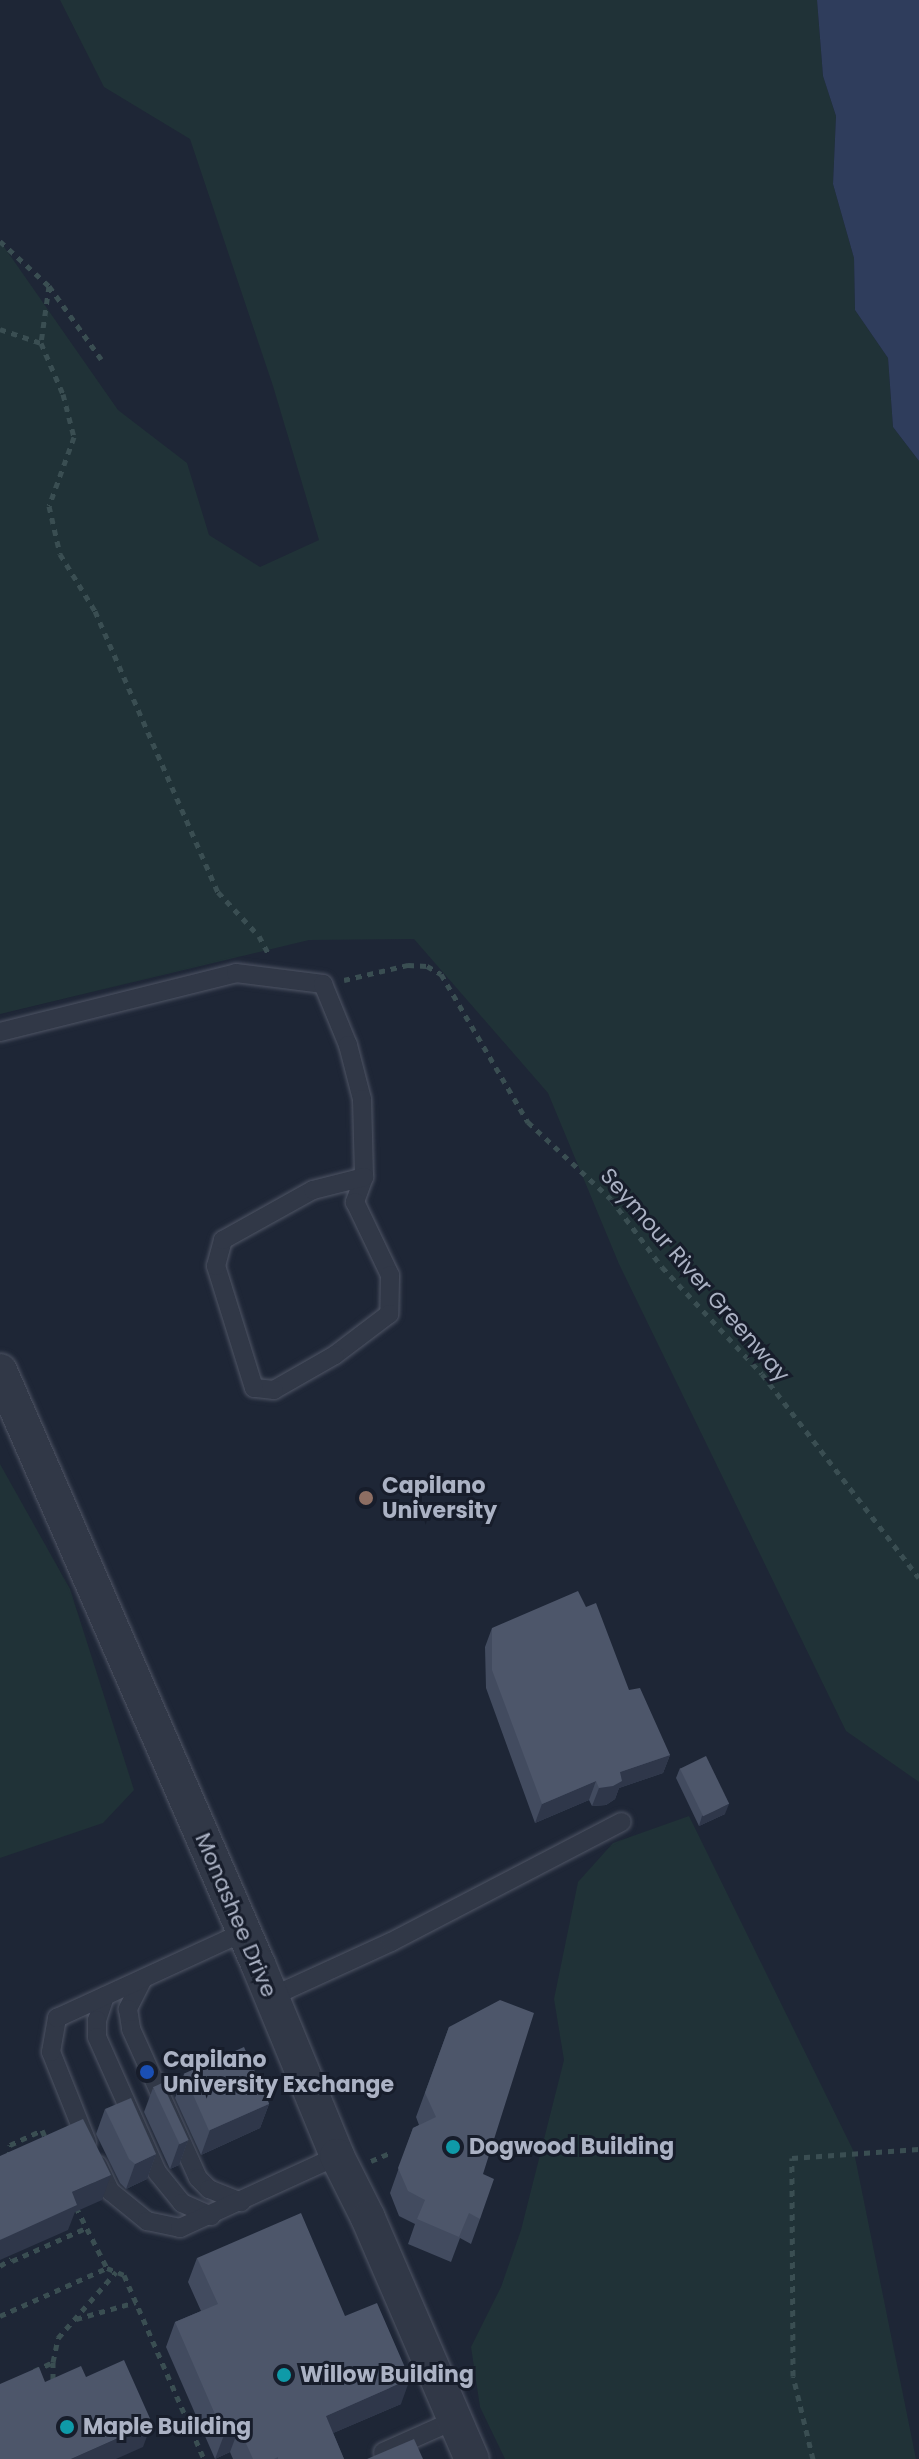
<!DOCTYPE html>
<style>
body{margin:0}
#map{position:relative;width:919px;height:2459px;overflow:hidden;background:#1e2636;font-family:Poppins,sans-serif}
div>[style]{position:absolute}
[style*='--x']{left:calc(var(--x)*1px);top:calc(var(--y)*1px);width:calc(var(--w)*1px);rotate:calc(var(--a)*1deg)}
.green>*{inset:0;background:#203237}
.water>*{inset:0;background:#2f3d5c}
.path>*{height:5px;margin-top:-2.5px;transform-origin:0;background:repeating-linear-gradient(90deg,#3a4e52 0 6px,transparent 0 12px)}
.roads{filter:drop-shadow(0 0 2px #4f5565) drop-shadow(0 0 2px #4f5565)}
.service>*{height:18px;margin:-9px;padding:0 9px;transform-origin:9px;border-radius:9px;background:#313847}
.minor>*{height:34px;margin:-17px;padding:0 17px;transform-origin:17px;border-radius:17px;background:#313847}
.wall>*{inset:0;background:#424b5f}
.shaded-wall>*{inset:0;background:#2f374a}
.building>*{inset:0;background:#4d566a;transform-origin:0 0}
.dots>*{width:22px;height:22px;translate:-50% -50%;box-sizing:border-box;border:4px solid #171d2b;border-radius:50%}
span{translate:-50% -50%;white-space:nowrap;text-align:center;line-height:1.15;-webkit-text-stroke:6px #171d2b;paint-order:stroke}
.street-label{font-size:22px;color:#abb2c4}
.poi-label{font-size:22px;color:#abb2c4;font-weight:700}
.left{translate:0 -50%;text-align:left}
</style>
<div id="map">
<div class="green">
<div style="clip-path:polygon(60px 0,817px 0,823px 76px,836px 116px,833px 184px,854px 258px,855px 310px,888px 358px,893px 427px,919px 461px,919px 1782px,846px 1731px,619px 1264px,548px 1093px,414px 939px,309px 940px,0 1014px,0 241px,118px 410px,187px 463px,209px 535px,260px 567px,319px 540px,273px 386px,190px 139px,104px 87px)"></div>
<div style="clip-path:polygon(0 1464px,70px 1589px,134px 1790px,103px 1823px,0 1858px)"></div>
<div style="clip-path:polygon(689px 1816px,854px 2152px,916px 2459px,505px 2459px,480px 2407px,471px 2347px,501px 2287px,521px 2230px,564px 2060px,554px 1999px,578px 1882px,613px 1843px)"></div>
</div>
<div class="water">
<div style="clip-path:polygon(817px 0,919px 0,919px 461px,893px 427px,888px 358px,855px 310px,854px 258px,833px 184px,836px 116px,823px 76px)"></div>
</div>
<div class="path">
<div style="--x:0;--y:241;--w:67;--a:42.6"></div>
<div style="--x:49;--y:286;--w:90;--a:54.5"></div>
<div style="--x:49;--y:286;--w:58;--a:98"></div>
<div style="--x:41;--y:343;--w:56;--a:66.7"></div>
<div style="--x:63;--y:394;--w:44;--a:75.7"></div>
<div style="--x:74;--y:437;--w:73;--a:109.9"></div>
<div style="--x:49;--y:506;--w:49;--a:77.1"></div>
<div style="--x:60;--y:554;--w:67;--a:58.4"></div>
<div style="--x:95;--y:611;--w:307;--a:66.4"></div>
<div style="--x:218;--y:892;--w:60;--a:47"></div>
<div style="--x:259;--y:936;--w:21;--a:62"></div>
<div style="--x:0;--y:329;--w:43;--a:18.9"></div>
<div style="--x:344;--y:980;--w:66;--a:-13.2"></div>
<div style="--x:408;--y:965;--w:19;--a:3"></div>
<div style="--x:427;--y:966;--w:16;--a:30"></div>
<div style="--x:441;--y:974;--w:172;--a:59.6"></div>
<div style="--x:528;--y:1122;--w:113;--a:42.9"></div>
<div style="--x:611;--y:1199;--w:85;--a:53.1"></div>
<div style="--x:662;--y:1267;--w:146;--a:46.9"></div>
<div style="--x:762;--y:1374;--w:257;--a:52.4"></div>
<div style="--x:9;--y:2158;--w:13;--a:-86"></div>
<div style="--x:10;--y:2145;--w:35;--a:-25"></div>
<div style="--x:42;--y:2130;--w:10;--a:66"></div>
<div style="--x:371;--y:2161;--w:23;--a:-23"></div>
<div style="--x:76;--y:2207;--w:68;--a:63.1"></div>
<div style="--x:107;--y:2268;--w:18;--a:22"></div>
<div style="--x:124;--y:2275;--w:201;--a:66.5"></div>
<div style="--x:12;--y:2261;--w:81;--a:-24"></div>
<div style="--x:0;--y:2266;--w:13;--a:-32"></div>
<div style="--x:0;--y:2316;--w:117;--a:-24.2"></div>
<div style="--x:76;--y:2319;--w:62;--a:-15.8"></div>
<div style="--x:53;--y:2362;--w:25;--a:-78"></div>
<div style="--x:58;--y:2338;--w:88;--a:-48.7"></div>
<div style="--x:34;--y:2371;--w:21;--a:-25"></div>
<div style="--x:53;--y:2362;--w:21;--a:90"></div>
<div style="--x:813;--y:2459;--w:85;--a:-103.5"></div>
<div style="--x:793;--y:2376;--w:218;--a:-90.3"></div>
<div style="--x:792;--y:2158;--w:127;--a:-4.1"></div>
</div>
<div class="roads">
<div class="service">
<div style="--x:0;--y:1032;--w:243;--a:-14"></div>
<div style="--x:236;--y:973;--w:88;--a:7.2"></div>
<div style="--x:323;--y:984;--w:66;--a:67.7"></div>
<div style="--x:348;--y:1045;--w:56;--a:75.5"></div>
<div style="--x:362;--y:1099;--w:78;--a:88.5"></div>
<div style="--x:364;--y:1177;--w:27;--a:110"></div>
<div style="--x:355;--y:1202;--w:81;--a:64.4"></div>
<div style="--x:390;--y:1275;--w:39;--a:91"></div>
<div style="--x:389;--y:1314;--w:68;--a:142.8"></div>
<div style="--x:335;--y:1355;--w:70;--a:150.2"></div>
<div style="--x:274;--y:1390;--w:20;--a:-174"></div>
<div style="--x:254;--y:1388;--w:128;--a:-107.3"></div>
<div style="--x:216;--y:1266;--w:27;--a:-75"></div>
<div style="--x:223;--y:1240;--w:103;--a:-29.1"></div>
<div style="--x:313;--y:1190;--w:53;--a:-14.3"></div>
<div style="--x:143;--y:1979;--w:34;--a:117"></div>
<div style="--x:128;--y:2009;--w:20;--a:81"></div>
<div style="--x:131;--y:2029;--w:163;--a:65.8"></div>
<div style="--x:198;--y:2178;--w:16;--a:45"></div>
<div style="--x:209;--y:2189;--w:35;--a:22"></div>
<div style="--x:105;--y:1996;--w:25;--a:108"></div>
<div style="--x:97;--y:2020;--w:17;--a:90"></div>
<div style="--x:97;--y:2037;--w:148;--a:66"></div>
<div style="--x:157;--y:2172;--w:40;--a:51"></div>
<div style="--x:182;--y:2203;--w:32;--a:24"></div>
<div style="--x:271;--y:1997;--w:132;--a:-24.6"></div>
<div style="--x:391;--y:1942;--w:260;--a:-27.5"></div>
<div style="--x:87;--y:2142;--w:97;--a:-111.8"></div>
<div style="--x:51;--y:2052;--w:35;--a:-80"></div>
<div style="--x:57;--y:2018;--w:206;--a:-24.7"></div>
<div style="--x:98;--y:2165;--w:29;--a:65"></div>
<div style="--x:110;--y:2191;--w:48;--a:39"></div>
<div style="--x:147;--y:2221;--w:34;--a:12"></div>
<div style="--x:180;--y:2228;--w:173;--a:-24.6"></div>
<div style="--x:383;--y:2452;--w:79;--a:-24"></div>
</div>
<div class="minor">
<div style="--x:0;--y:1371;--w:647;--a:66.49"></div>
<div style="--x:258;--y:1964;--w:208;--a:67.6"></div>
<div style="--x:337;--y:2156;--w:69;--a:63.4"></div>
<div style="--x:368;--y:2218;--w:262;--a:66.7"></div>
</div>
</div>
<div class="wall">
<div style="clip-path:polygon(492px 1628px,629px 1690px,670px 1755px,663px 1773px,619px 1788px,615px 1799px,606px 1805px,592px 1806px,589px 1800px,535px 1823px,486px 1688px,485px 1647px)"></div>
<div style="clip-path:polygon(680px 1768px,725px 1814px,699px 1826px,676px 1778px)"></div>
<div style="clip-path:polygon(449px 2027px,483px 2174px,480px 2219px,471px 2244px,460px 2238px,451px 2262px,408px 2244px,415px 2224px,399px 2216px,390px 2193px,413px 2128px,419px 2125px,416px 2117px)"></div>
<div style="clip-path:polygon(184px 2074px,269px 2104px,260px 2128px,201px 2155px,175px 2098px)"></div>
<div style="clip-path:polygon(153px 2088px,188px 2140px,179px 2165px,170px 2169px,144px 2112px)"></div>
<div style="clip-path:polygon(105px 2109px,156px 2154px,147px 2179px,126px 2189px,120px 2183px,96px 2134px)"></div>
<div style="clip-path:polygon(197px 2258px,345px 2316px,401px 2404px,333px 2433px,344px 2459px,233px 2459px,230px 2452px,215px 2459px,166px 2347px,175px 2322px,201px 2311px,188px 2282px)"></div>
</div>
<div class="shaded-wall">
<div style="clip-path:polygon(670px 1755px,663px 1773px,619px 1788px,615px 1799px,606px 1805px,592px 1806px,599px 1788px,620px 1772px)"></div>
<div style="clip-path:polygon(596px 1781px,589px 1800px,535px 1823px,542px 1804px)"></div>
<div style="clip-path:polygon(729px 1804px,725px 1814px,699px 1826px,702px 1816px)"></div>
<div style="clip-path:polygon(269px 2104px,260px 2128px,201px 2155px,210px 2130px)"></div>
<div style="clip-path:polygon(188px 2140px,179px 2165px,170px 2169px,179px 2144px)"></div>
<div style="clip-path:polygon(156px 2154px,147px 2179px,126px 2189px,135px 2164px)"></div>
<div style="clip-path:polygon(111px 2175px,102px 2200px,75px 2212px,68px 2230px,0 2260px,0 2240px,72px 2192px)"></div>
<div style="clip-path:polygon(410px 2379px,401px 2404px,317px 2440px,326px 2416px)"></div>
<div style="clip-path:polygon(152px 2423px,143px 2447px,116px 2459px,71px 2459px)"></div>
<div style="clip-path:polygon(239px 2428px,230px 2452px,215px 2459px,224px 2435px)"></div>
</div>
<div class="building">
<div style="clip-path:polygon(578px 1591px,586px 1607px,596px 1603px,629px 1690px,640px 1688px,670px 1755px,620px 1772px,622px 1781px,613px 1786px,599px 1788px,596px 1781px,542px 1804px,492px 1670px,492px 1628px)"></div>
<div style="left:706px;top:1756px;width:53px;height:29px;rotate:64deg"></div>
<div style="clip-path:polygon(500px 2000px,534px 2013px,483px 2174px,494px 2179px,480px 2219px,469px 2213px,459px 2237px,417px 2219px,425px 2200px,408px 2191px,398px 2168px,413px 2128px,436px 2117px,425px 2093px,449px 2027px)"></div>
<div style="left:244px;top:2047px;width:62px;height:66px;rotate:66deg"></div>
<div style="left:162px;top:2083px;width:63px;height:10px;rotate:65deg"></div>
<div style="clip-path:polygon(131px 2098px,156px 2154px,135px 2164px,129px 2159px,105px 2109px)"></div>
<div style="clip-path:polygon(83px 2119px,111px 2175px,72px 2192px,77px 2205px,0 2240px,0 2156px)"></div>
<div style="clip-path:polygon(301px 2213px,345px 2316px,377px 2303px,410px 2379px,326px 2416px,344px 2459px,278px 2459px,278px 2457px,274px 2459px,253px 2459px,239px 2428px,224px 2435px,175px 2322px,218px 2304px,197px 2258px)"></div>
<div style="clip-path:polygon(124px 2360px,152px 2423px,71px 2459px,0 2459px,0 2384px,39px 2367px,45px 2382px,81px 2366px,86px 2377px)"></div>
<div style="clip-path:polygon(414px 2439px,423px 2459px,367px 2459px)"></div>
</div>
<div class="dots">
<div style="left:366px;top:1498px;background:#8d6e63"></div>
<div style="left:147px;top:2072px;background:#1a4fb4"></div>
<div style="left:453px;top:2147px;background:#0f9aa8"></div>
<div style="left:284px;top:2375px;background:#0f9aa8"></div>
<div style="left:67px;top:2427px;background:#0f9aa8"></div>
</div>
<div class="street-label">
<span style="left:695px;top:1275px;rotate:49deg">Seymour River Greenway</span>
<span style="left:236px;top:1915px;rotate:67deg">Monashee Drive</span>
</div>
<div class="poi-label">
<span class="left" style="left:382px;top:1498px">Capilano<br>University</span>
<span class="left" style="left:163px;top:2072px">Capilano<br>University Exchange</span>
<span class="left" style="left:469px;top:2147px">Dogwood Building</span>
<span class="left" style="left:300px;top:2375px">Willow Building</span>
<span class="left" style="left:83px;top:2427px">Maple Building</span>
</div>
</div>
